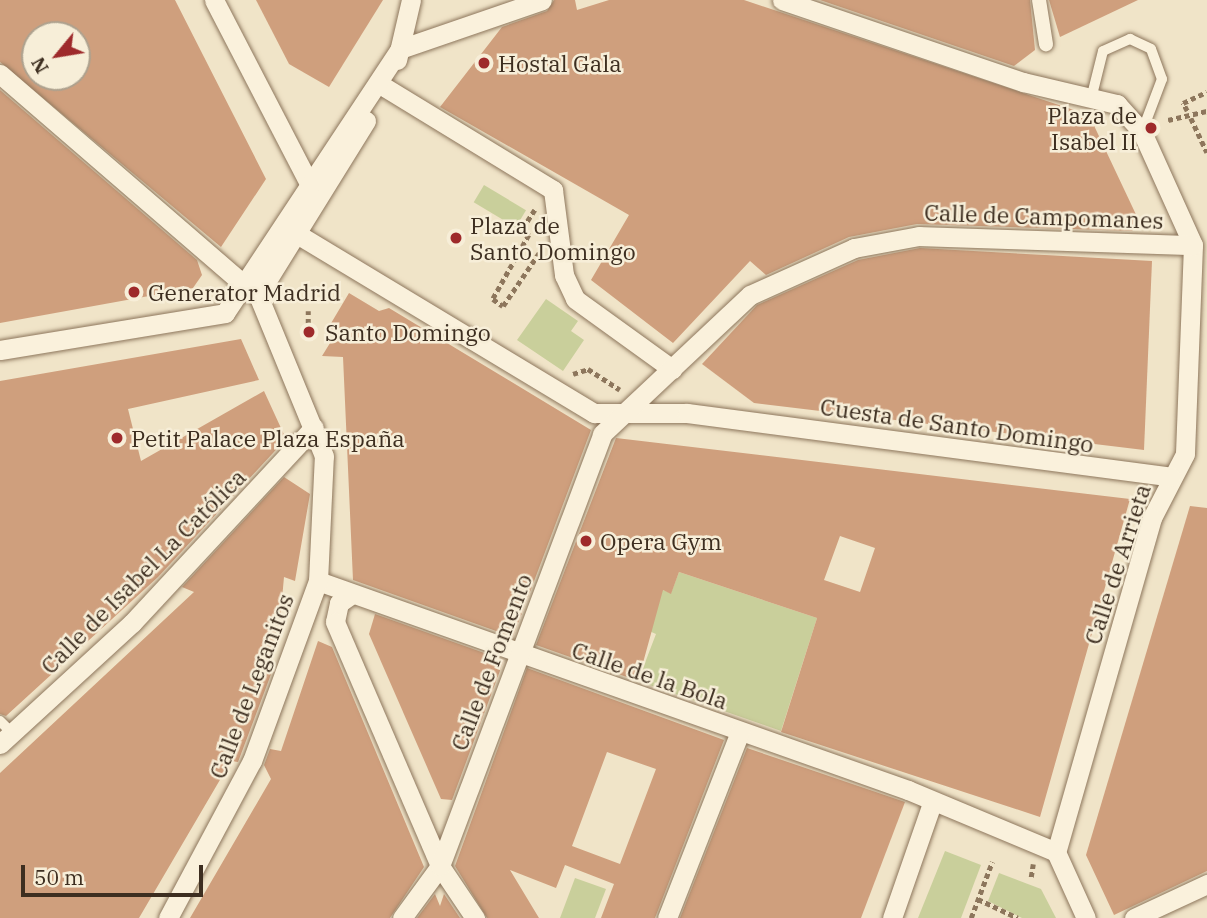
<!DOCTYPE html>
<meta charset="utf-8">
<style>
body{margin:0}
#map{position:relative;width:1207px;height:918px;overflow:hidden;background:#f0e4c8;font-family:"IBM Plex Serif",serif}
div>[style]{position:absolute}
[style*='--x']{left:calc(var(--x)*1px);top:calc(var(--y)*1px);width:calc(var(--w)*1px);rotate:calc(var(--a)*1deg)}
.green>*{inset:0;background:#c9cf9b;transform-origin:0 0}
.building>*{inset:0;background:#cf9f7d}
.path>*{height:4.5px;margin-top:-2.25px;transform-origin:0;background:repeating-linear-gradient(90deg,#8d765c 0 5px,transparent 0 8.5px)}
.roads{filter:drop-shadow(0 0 2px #8d765c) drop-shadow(0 0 2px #8d765c)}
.service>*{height:10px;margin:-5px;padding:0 5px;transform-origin:5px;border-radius:5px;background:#faf1dc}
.pedestrian>*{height:14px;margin:-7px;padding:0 7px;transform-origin:7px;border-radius:7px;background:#faf1dc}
.minor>*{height:19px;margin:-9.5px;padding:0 9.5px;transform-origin:9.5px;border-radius:9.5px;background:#faf1dc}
.dots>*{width:19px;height:19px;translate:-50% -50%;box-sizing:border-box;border:4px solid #f7eed8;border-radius:50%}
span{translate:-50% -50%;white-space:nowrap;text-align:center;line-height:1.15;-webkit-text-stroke:5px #f7eed8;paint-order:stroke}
.poi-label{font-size:23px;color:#3d2e20}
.left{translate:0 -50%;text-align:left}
.right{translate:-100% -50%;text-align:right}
.street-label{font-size:23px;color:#3d2e20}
.north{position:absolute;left:21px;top:21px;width:70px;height:70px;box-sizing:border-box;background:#f7eed8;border:2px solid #ada18e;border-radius:50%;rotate:240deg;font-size:19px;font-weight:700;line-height:28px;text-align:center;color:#3d2e20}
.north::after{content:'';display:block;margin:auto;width:24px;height:32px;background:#9e2a2b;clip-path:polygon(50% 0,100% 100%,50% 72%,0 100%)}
.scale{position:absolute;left:21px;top:865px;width:182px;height:32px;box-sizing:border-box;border:4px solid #3d2e20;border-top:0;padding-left:9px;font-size:21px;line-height:24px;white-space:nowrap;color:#3d2e20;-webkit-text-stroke:5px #f7eed8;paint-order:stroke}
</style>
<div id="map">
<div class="green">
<div style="left:484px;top:185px;width:49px;height:20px;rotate:31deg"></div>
<div style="clip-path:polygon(546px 299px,578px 321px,571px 331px,584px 340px,563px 371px,517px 340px)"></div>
<div style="clip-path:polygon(679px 572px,817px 618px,781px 731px,638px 681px,656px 634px,649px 631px,657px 588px,671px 593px)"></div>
<div style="clip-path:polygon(945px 851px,981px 865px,961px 918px,918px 918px)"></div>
<div style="clip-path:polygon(999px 873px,1041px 889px,1056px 918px,1022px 918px,988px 901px)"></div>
<div style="clip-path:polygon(575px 878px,606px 889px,595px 918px,560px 918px)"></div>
</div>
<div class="building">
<div style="clip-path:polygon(evenodd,0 0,175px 0,266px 179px,221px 247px,0 62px,0 0,35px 35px,77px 35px,77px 77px,35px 77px,35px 35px)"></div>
<div style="clip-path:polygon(256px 0,383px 0,329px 87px,289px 64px)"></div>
<div style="clip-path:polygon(554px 0,575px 0,577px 10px,609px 0,744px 0,1089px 115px,1140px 223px,1132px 231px,917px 224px,849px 237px,766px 275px,750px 261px,673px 343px,591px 280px,629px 215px,440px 107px,502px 27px,547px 11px)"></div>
<div style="clip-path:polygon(820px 0,1030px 0,1035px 50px,1014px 66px)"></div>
<div style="clip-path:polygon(1049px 0,1138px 0,1060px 37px)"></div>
<div style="clip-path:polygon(0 90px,197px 260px,202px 275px,193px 288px,0 323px)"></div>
<div style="clip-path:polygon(920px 248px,1152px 261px,1144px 450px,754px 403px,702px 364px,757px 305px,858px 260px)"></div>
<div style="clip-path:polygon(349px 293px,379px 311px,389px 308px,591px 430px,513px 637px,353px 580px,343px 357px,322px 356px,335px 335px,327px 330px)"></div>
<div style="clip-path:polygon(241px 339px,259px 380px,128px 409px,141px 461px,264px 391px,286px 439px,158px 577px,6px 716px,0 714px,0 381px)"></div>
<div style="clip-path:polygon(evenodd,616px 438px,1130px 499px,1040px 817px,781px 732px,817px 618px,679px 572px,671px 594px,663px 590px,638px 681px,536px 645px,616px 438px,840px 536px,875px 548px,860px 592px,824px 580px,840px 536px)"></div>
<div style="clip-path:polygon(284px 477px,310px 494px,295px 581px,284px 577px,280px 621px,264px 670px,273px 669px,238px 762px,231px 761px,139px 918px,0 918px,0 773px,194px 592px,182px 587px)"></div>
<div style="clip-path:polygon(1190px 506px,1207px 508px,1207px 871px,1114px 915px,1086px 855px)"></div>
<div style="clip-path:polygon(375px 614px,504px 660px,452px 800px,441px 799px,369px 634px)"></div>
<div style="clip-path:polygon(318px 641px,332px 647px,424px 867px,390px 918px,190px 918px,271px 779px,264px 765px,270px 749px,281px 751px)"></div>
<div style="clip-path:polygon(evenodd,527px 668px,724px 740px,655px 918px,601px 918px,614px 884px,565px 865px,556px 888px,510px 870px,539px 918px,487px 918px,455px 866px,527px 668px,607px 752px,656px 769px,620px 864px,572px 846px,607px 752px)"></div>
<div style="clip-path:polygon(747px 748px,905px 802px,861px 918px,680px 918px)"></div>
<div style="clip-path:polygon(435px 894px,440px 906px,444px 894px,460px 918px,417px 918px)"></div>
</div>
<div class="path">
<div style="--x:1187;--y:111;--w:9;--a:-117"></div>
<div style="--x:1183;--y:103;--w:26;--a:-25"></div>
<div style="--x:1191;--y:118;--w:38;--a:65"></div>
<div style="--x:1168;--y:120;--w:40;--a:-13"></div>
<div style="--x:535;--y:210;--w:24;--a:123"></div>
<div style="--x:522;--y:230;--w:9;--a:36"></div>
<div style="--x:529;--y:235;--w:73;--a:119.4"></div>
<div style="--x:493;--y:299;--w:12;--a:35"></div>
<div style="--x:503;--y:306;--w:64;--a:-55.8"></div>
<div style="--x:308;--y:332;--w:21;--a:-90"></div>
<div style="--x:573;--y:374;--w:16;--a:-18"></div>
<div style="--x:588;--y:369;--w:38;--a:33"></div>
<div style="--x:1031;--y:877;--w:13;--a:-81"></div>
<div style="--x:978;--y:899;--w:44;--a:25.4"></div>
<div style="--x:971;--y:918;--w:60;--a:-69.4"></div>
</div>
<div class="roads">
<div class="service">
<div style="--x:1092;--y:95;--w:45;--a:-76"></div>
<div style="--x:1103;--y:51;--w:30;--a:-24"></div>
<div style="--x:1130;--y:39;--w:23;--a:25"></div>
<div style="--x:1151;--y:49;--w:32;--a:70"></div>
<div style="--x:1162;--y:79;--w:57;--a:110.7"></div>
<div style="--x:0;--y:721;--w:17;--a:45"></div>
</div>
<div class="pedestrian">
<div style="--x:1039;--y:0;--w:45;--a:81"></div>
</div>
<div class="minor">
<div style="--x:214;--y:0;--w:215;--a:62.6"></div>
<div style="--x:782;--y:0;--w:255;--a:18.8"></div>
<div style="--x:1023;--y:82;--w:97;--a:13.2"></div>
<div style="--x:1117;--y:104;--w:38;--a:48"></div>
<div style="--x:1142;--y:132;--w:124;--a:65.7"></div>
<div style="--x:1193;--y:245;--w:209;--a:92.2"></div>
<div style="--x:1185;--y:454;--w:72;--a:117.3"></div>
<div style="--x:1152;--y:518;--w:348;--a:106"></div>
<div style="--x:400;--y:49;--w:150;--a:-19"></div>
<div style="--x:397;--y:60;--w:62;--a:-76.9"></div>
<div style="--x:0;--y:74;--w:337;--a:40.8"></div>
<div style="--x:386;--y:88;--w:196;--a:31.4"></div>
<div style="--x:553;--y:190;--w:86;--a:82.6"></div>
<div style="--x:564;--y:275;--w:26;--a:65"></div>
<div style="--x:575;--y:299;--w:120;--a:35.8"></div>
<div style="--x:297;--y:234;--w:347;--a:31.1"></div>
<div style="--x:594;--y:413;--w:93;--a:0"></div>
<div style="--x:687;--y:413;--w:488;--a:7.5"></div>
<div style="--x:258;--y:295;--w:205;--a:-58.2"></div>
<div style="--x:0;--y:350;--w:228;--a:-9.3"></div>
<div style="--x:225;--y:313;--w:317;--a:-56.5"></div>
<div style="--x:318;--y:581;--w:626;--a:19.51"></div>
<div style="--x:908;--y:790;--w:160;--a:22.7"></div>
<div style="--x:352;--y:594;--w:16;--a:145"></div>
<div style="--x:339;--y:603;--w:19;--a:102"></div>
<div style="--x:335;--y:622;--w:266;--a:66.7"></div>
<div style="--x:440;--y:866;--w:63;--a:56.1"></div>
<div style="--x:0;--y:744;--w:179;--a:-42.5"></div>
<div style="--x:132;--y:623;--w:267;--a:-47.1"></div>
<div style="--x:1056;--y:852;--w:72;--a:65.6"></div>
<div style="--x:168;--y:918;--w:178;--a:-61.9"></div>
<div style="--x:252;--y:761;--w:192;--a:-69.9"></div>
<div style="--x:318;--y:581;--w:125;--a:-87.3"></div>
<div style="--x:324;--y:456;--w:174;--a:-112.3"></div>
<div style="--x:402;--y:918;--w:64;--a:-53.8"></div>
<div style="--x:440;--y:866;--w:461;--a:-69.4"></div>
<div style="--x:602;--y:434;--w:203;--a:-43.2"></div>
<div style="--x:750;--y:295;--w:114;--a:-24.3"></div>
<div style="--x:854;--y:248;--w:66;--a:-10.5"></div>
<div style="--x:919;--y:236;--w:274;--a:1.9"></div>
<div style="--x:667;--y:918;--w:200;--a:-68.6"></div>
<div style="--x:892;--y:918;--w:122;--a:-70.8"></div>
<div style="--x:1134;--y:918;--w:81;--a:-25"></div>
</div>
</div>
<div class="dots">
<div style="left:484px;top:63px;background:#9e2a2b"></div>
<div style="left:1151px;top:128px;background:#9e2a2b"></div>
<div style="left:456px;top:238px;background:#9e2a2b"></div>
<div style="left:134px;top:292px;background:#9e2a2b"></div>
<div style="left:309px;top:332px;background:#9e2a2b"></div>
<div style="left:117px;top:438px;background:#9e2a2b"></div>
<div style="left:586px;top:541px;background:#9e2a2b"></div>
</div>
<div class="poi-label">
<span class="left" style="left:498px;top:63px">Hostal Gala</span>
<span class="right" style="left:1137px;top:128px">Plaza de<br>Isabel II</span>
<span class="left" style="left:470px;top:238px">Plaza de<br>Santo Domingo</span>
<span class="left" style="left:148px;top:292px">Generator Madrid</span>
<span class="left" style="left:325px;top:332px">Santo Domingo</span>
<span class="left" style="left:131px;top:438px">Petit Palace Plaza España</span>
<span class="left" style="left:600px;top:541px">Opera Gym</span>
</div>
<div class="street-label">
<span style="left:1044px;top:216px;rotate:2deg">Calle de Campomanes</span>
<span style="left:957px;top:425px;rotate:8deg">Cuesta de Santo Domingo</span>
<span style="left:1117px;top:564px;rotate:-72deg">Calle de Arrieta</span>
<span style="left:143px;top:571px;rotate:-45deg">Calle de Isabel La Católica</span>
<span style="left:491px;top:662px;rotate:-69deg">Calle de Fomento</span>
<span style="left:650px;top:675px;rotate:19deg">Calle de la Bola</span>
<span style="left:251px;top:686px;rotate:-69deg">Calle de Leganitos</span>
</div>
<div class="north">N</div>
<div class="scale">50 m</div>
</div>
